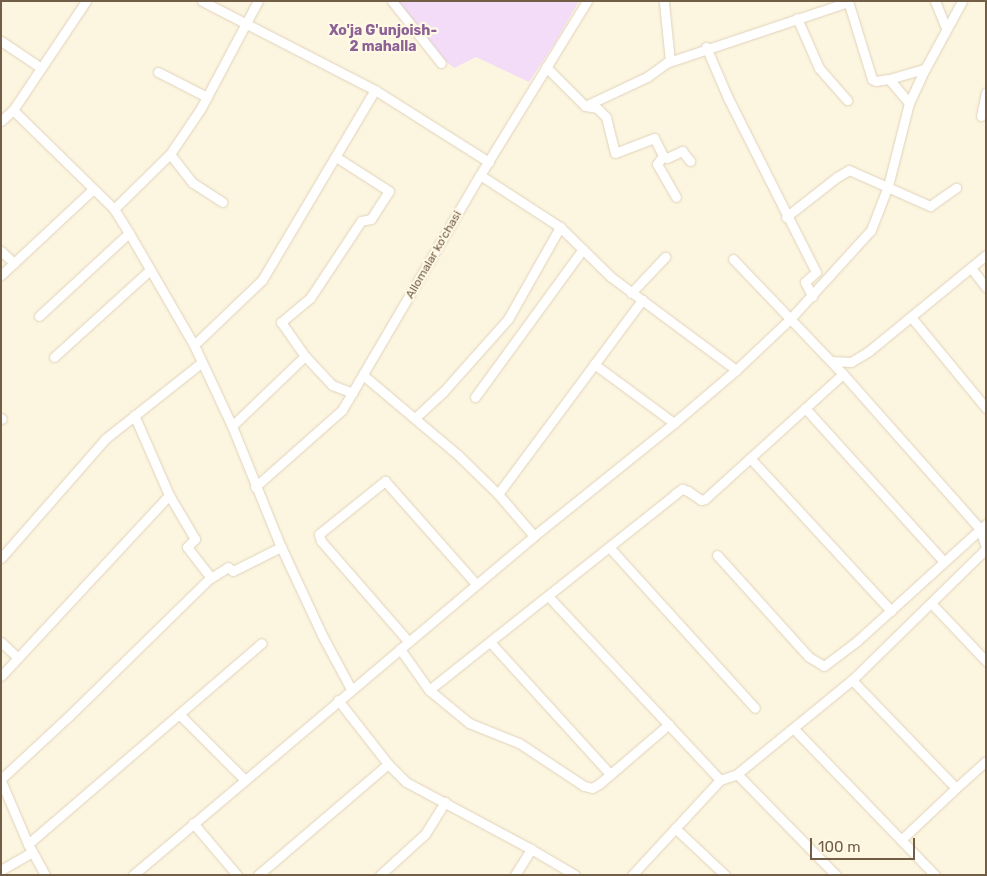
<!DOCTYPE html>
<style>
body{margin:0}
#map{position:relative;width:987px;height:876px;overflow:hidden;background:#fcf5df;font-family:Rubik,sans-serif}
div>[style]{position:absolute}
[style*='--x']{left:calc(var(--x)*1px);top:calc(var(--y)*1px);width:calc(var(--w)*1px);rotate:calc(var(--a)*1deg)}
.education>*{inset:0;background:#f2dcf8}
.roads{filter:drop-shadow(0 0 1px #e0d2bb) drop-shadow(0 0 1px #e0d2bb)}
.minor>*{height:9px;margin:-4.5px;padding:0 4.5px;transform-origin:4.5px;border-radius:4.5px;background:#fff}
span{translate:-50% -50%;white-space:nowrap;text-align:center;line-height:1.15;-webkit-text-stroke:4.5px #fff9e5;paint-order:stroke}
.street-label{font-size:12px;color:#725d47}
.neighbourhood-label{font-size:14px;color:#8c6296;font-weight:700}
.frame{position:absolute;inset:0;border:2px solid #725d47;pointer-events:none}
.scale{position:absolute;left:810px;top:838px;width:105px;height:22px;box-sizing:border-box;border:2px solid #725d47;border-top:0;padding-left:6px;font-size:15px;line-height:18px;white-space:nowrap;color:#725d47;-webkit-text-stroke:4px #fff9e5;paint-order:stroke}
</style>
<div id="map">
<div class="education">
<div style="clip-path:polygon(397px 1px,579px 1px,555px 43px,529px 82px,476px 57px,454px 68px,440px 56px)"></div>
</div>
<div class="roads">
<div class="minor">
<div style="--x:202;--y:1;--w:195;--a:27.2"></div>
<div style="--x:375;--y:90;--w:135;--a:32.3"></div>
<div style="--x:392;--y:1;--w:79;--a:51.7"></div>
<div style="--x:848;--y:1;--w:82;--a:72.9"></div>
<div style="--x:872;--y:79;--w:4;--a:27"></div>
<div style="--x:876;--y:81;--w:13;--a:-9"></div>
<div style="--x:889;--y:79;--w:31;--a:50"></div>
<div style="--x:935;--y:1;--w:29;--a:68"></div>
<div style="--x:664;--y:3;--w:58;--a:84.1"></div>
<div style="--x:797;--y:18;--w:55;--a:66.3"></div>
<div style="--x:819;--y:68;--w:43;--a:48.8"></div>
<div style="--x:1;--y:41;--w:48;--a:34"></div>
<div style="--x:706;--y:47;--w:56;--a:66.7"></div>
<div style="--x:728;--y:98;--w:195;--a:63.2"></div>
<div style="--x:816;--y:272;--w:15;--a:138"></div>
<div style="--x:805;--y:282;--w:16;--a:63"></div>
<div style="--x:546;--y:67;--w:55;--a:45"></div>
<div style="--x:585;--y:106;--w:68;--a:-25.1"></div>
<div style="--x:647;--y:77;--w:24;--a:-36"></div>
<div style="--x:666;--y:63;--w:192;--a:-18.5"></div>
<div style="--x:158;--y:72;--w:55;--a:27"></div>
<div style="--x:889;--y:79;--w:37;--a:-16"></div>
<div style="--x:925;--y:69;--w:77;--a:-61.4"></div>
<div style="--x:585;--y:106;--w:12;--a:9"></div>
<div style="--x:597;--y:108;--w:13;--a:45"></div>
<div style="--x:606;--y:117;--w:37;--a:76"></div>
<div style="--x:615;--y:153;--w:42;--a:-21"></div>
<div style="--x:654;--y:138;--w:20;--a:63"></div>
<div style="--x:663;--y:156;--w:10;--a:127"></div>
<div style="--x:657;--y:164;--w:38;--a:60"></div>
<div style="--x:13;--y:110;--w:141;--a:44.4"></div>
<div style="--x:114;--y:209;--w:28;--a:58"></div>
<div style="--x:129;--y:233;--w:129;--a:59.9"></div>
<div style="--x:194;--y:345;--w:89;--a:64.9"></div>
<div style="--x:232;--y:426;--w:131;--a:68"></div>
<div style="--x:281;--y:547;--w:97;--a:65"></div>
<div style="--x:322;--y:635;--w:61;--a:61.8"></div>
<div style="--x:981;--y:116;--w:24;--a:-78"></div>
<div style="--x:1;--y:121;--w:16;--a:-43"></div>
<div style="--x:13;--y:110;--w:131;--a:-56.2"></div>
<div style="--x:170;--y:154;--w:37;--a:52"></div>
<div style="--x:193;--y:183;--w:35;--a:33"></div>
<div style="--x:663;--y:156;--w:4;--a:27"></div>
<div style="--x:667;--y:158;--w:17;--a:-25"></div>
<div style="--x:682;--y:151;--w:13;--a:51"></div>
<div style="--x:336;--y:157;--w:63;--a:32.7"></div>
<div style="--x:389;--y:191;--w:33;--a:123"></div>
<div style="--x:371;--y:219;--w:10;--a:169"></div>
<div style="--x:361;--y:221;--w:92;--a:123.5"></div>
<div style="--x:310;--y:298;--w:38;--a:140"></div>
<div style="--x:281;--y:322;--w:42;--a:54.8"></div>
<div style="--x:305;--y:356;--w:40;--a:47"></div>
<div style="--x:332;--y:385;--w:22;--a:21"></div>
<div style="--x:480;--y:175;--w:95;--a:33"></div>
<div style="--x:560;--y:227;--w:71;--a:44.4"></div>
<div style="--x:611;--y:277;--w:156;--a:36.6"></div>
<div style="--x:114;--y:209;--w:78;--a:-44.5"></div>
<div style="--x:170;--y:154;--w:55;--a:-56"></div>
<div style="--x:201;--y:108;--w:121;--a:-62"></div>
<div style="--x:786;--y:217;--w:65;--a:-38.1"></div>
<div style="--x:837;--y:177;--w:14;--a:-30"></div>
<div style="--x:849;--y:170;--w:89;--a:24"></div>
<div style="--x:930;--y:206;--w:32;--a:-35"></div>
<div style="--x:1;--y:251;--w:18;--a:43"></div>
<div style="--x:733;--y:259;--w:159;--a:46.3"></div>
<div style="--x:843;--y:374;--w:207;--a:48.5"></div>
<div style="--x:980;--y:529;--w:19;--a:72"></div>
<div style="--x:971;--y:268;--w:24;--a:52"></div>
<div style="--x:1;--y:275;--w:125;--a:-43"></div>
<div style="--x:631;--y:293;--w:50;--a:-46.6"></div>
<div style="--x:39;--y:316;--w:122;--a:-42.7"></div>
<div style="--x:911;--y:317;--w:118;--a:50.5"></div>
<div style="--x:194;--y:345;--w:94;--a:-43.7"></div>
<div style="--x:262;--y:280;--w:221;--a:-59.3"></div>
<div style="--x:54;--y:357;--w:130;--a:-42.2"></div>
<div style="--x:831;--y:361;--w:20;--a:3"></div>
<div style="--x:851;--y:362;--w:21;--a:-31"></div>
<div style="--x:869;--y:351;--w:151;--a:-39.4"></div>
<div style="--x:594;--y:364;--w:99;--a:36.4"></div>
<div style="--x:363;--y:375;--w:124;--a:40.1"></div>
<div style="--x:458;--y:455;--w:56;--a:44.3"></div>
<div style="--x:498;--y:494;--w:55;--a:49.4"></div>
<div style="--x:475;--y:397;--w:183;--a:-53.9"></div>
<div style="--x:805;--y:408;--w:207;--a:47.9"></div>
<div style="--x:1;--y:418;--w:1;--a:45"></div>
<div style="--x:415;--y:418;--w:38;--a:-43"></div>
<div style="--x:443;--y:392;--w:98;--a:-48.3"></div>
<div style="--x:508;--y:319;--w:106;--a:-60.5"></div>
<div style="--x:232;--y:426;--w:101;--a:-43.8"></div>
<div style="--x:750;--y:458;--w:208;--a:47.3"></div>
<div style="--x:255;--y:487;--w:116;--a:-41.5"></div>
<div style="--x:342;--y:410;--w:273;--a:-59.6"></div>
<div style="--x:480;--y:175;--w:204;--a:-58.4"></div>
<div style="--x:498;--y:494;--w:242;--a:-53.4"></div>
<div style="--x:169;--y:495;--w:51;--a:59.4"></div>
<div style="--x:195;--y:539;--w:11;--a:135"></div>
<div style="--x:187;--y:547;--w:39;--a:52"></div>
<div style="--x:609;--y:547;--w:217;--a:47.8"></div>
<div style="--x:717;--y:555;--w:137;--a:48"></div>
<div style="--x:809;--y:657;--w:17;--a:31"></div>
<div style="--x:824;--y:666;--w:41;--a:-37.1"></div>
<div style="--x:857;--y:641;--w:174;--a:-42.2"></div>
<div style="--x:1;--y:558;--w:158;--a:-48.8"></div>
<div style="--x:105;--y:439;--w:122;--a:-38.4"></div>
<div style="--x:548;--y:596;--w:252;--a:46.9"></div>
<div style="--x:931;--y:603;--w:80;--a:46.5"></div>
<div style="--x:408;--y:641;--w:133;--a:-131"></div>
<div style="--x:321;--y:541;--w:7;--a:-106"></div>
<div style="--x:319;--y:534;--w:85;--a:-38.8"></div>
<div style="--x:385;--y:481;--w:137;--a:48.5"></div>
<div style="--x:1;--y:642;--w:23;--a:43"></div>
<div style="--x:490;--y:642;--w:178;--a:47.7"></div>
<div style="--x:400;--y:649;--w:50;--a:54.7"></div>
<div style="--x:429;--y:690;--w:52;--a:39.5"></div>
<div style="--x:469;--y:723;--w:54;--a:21.8"></div>
<div style="--x:519;--y:743;--w:78;--a:33.5"></div>
<div style="--x:584;--y:786;--w:8;--a:14"></div>
<div style="--x:592;--y:788;--w:8;--a:-30"></div>
<div style="--x:599;--y:784;--w:92;--a:-40.6"></div>
<div style="--x:1;--y:676;--w:247;--a:-47.1"></div>
<div style="--x:169;--y:495;--w:87;--a:-113.6"></div>
<div style="--x:852;--y:680;--w:150;--a:46.1"></div>
<div style="--x:956;--y:788;--w:40;--a:-42"></div>
<div style="--x:429;--y:690;--w:315;--a:-38.5"></div>
<div style="--x:675;--y:494;--w:9;--a:-36"></div>
<div style="--x:682;--y:489;--w:6;--a:18"></div>
<div style="--x:688;--y:491;--w:16;--a:35"></div>
<div style="--x:701;--y:500;--w:4;--a:-14"></div>
<div style="--x:705;--y:499;--w:186;--a:-42.2"></div>
<div style="--x:338;--y:700;--w:81;--a:52"></div>
<div style="--x:388;--y:764;--w:25;--a:45"></div>
<div style="--x:406;--y:782;--w:142;--a:28.2"></div>
<div style="--x:179;--y:714;--w:92;--a:45"></div>
<div style="--x:794;--y:729;--w:203;--a:46"></div>
<div style="--x:737;--y:774;--w:141;--a:45.6"></div>
<div style="--x:1;--y:779;--w:93;--a:-42.8"></div>
<div style="--x:69;--y:716;--w:196;--a:-44.4"></div>
<div style="--x:209;--y:579;--w:22;--a:-32"></div>
<div style="--x:228;--y:567;--w:6;--a:39"></div>
<div style="--x:233;--y:571;--w:54;--a:-26.6"></div>
<div style="--x:1;--y:781;--w:69;--a:66.8"></div>
<div style="--x:28;--y:844;--w:35;--a:61"></div>
<div style="--x:193;--y:823;--w:68;--a:49.8"></div>
<div style="--x:675;--y:828;--w:69;--a:43.2"></div>
<div style="--x:901;--y:840;--w:76;--a:-43.4"></div>
<div style="--x:28;--y:844;--w:308;--a:-40.7"></div>
<div style="--x:1;--y:870;--w:36;--a:-30"></div>
<div style="--x:133;--y:875;--w:525;--a:-40.21"></div>
<div style="--x:534;--y:536;--w:180;--a:-38.9"></div>
<div style="--x:674;--y:423;--w:82;--a:-40.5"></div>
<div style="--x:736;--y:370;--w:74;--a:-43.4"></div>
<div style="--x:790;--y:319;--w:120;--a:-47.7"></div>
<div style="--x:871;--y:230;--w:47;--a:-68.9"></div>
<div style="--x:888;--y:186;--w:86;--a:-75.8"></div>
<div style="--x:909;--y:103;--w:38;--a:-65"></div>
<div style="--x:258;--y:875;--w:171;--a:-40.5"></div>
<div style="--x:380;--y:875;--w:61;--a:-42.3"></div>
<div style="--x:425;--y:834;--w:38;--a:-58"></div>
<div style="--x:515;--y:875;--w:31;--a:-58"></div>
<div style="--x:531;--y:849;--w:51;--a:30.6"></div>
<div style="--x:632;--y:875;--w:129;--a:-47.2"></div>
<div style="--x:720;--y:780;--w:18;--a:-19"></div>
<div style="--x:737;--y:774;--w:149;--a:-39.3"></div>
<div style="--x:852;--y:680;--w:187;--a:-44.4"></div>
</div>
</div>
<div class="street-label">
<span style="left:434px;top:255px;rotate:-60deg">Allomalar ko'chasi</span>
</div>
<div class="neighbourhood-label">
<span style="left:383px;top:39px">Xo'ja G'unjoish-<br>2 mahalla</span>
</div>
<div class="frame"></div>
<div class="scale">100 m</div>
</div>
